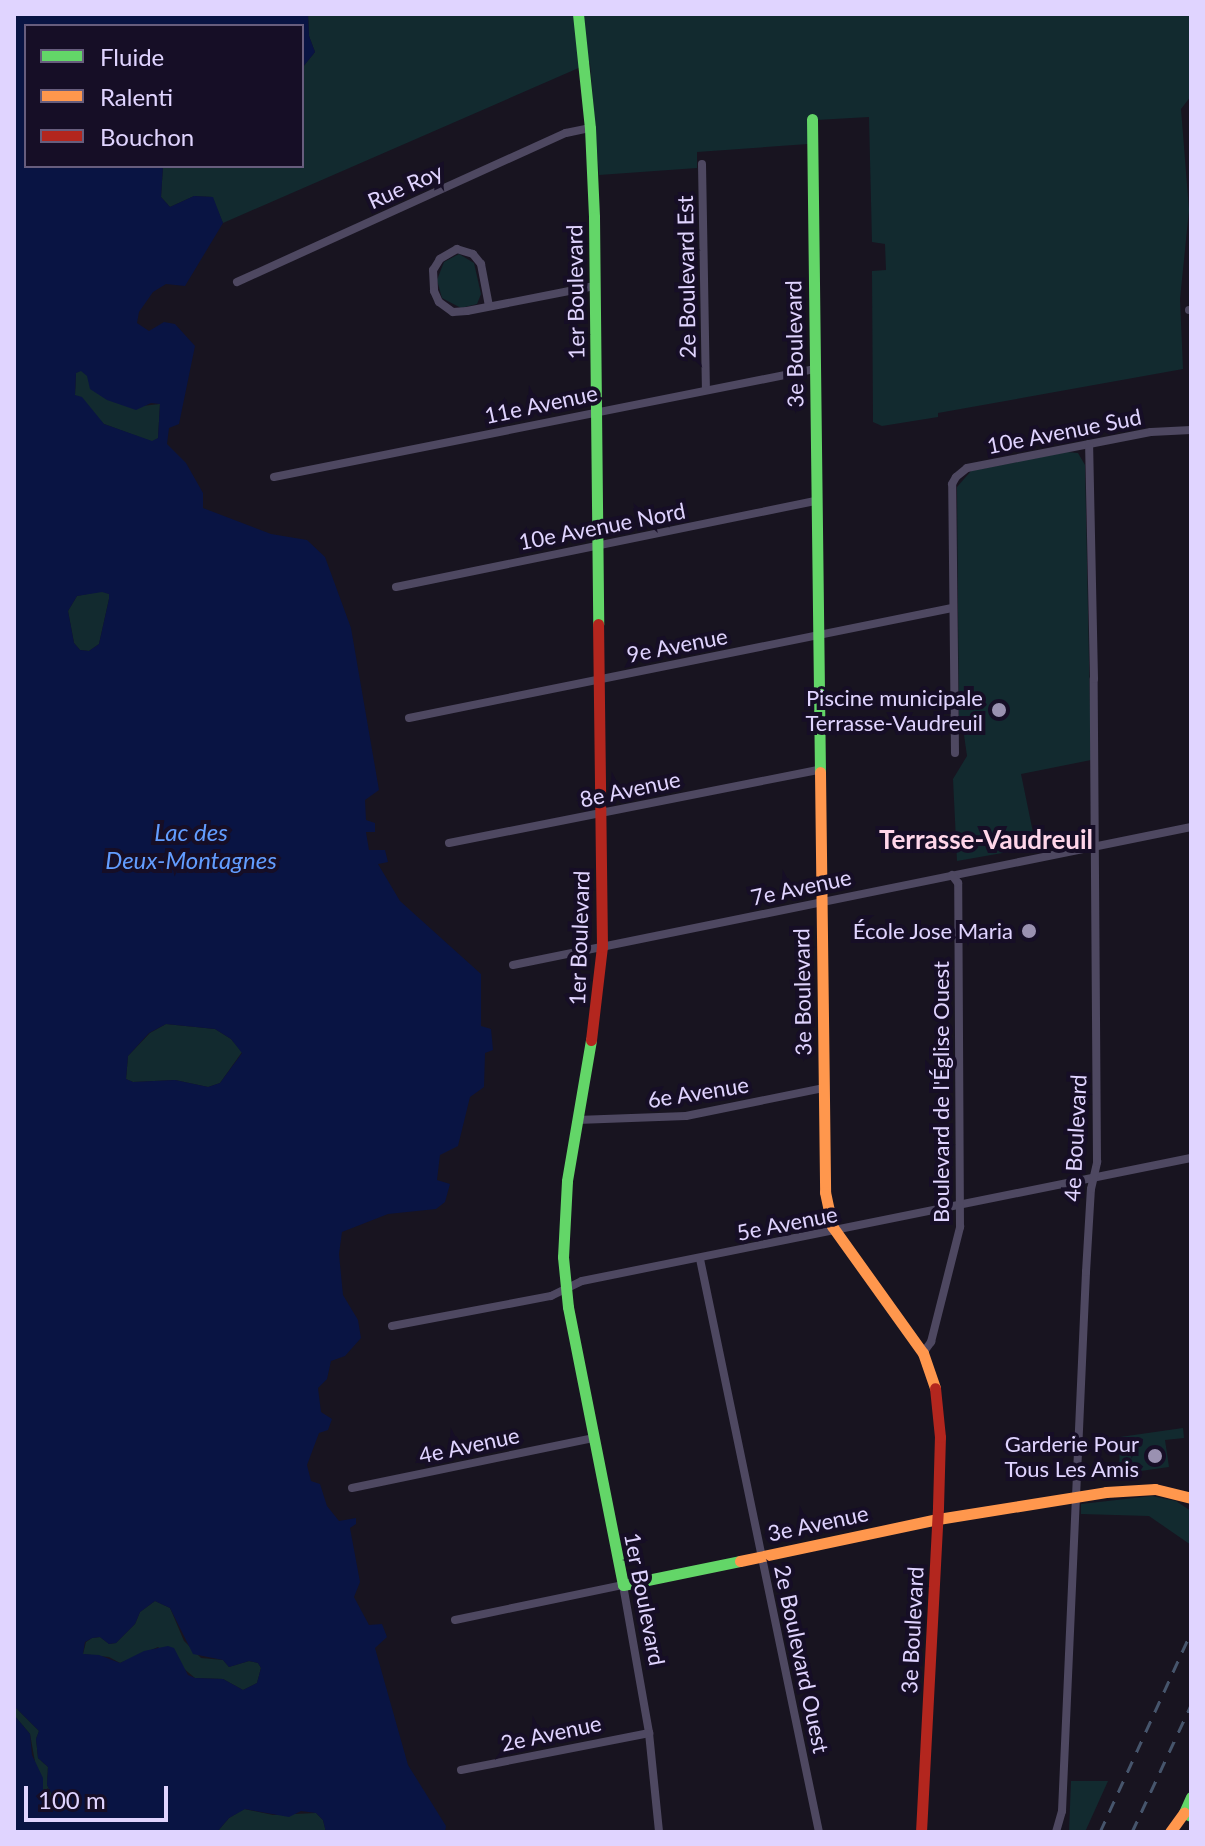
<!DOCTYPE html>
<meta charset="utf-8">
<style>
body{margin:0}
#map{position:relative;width:1205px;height:1846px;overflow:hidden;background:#181420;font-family:Lato,sans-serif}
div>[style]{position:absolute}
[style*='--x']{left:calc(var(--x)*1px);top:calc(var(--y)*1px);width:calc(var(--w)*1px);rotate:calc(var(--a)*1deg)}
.green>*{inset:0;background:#122a2f}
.water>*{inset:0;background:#091443}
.street>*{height:8px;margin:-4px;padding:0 4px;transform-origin:4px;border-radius:4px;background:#4e4861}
.fast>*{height:11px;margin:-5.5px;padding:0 5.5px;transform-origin:5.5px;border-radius:5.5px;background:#63d668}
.slow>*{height:11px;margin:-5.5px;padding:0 5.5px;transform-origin:5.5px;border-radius:5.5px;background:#ff974d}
.jam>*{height:11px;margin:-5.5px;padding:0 5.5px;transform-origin:5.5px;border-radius:5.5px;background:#b3261e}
.rail>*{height:3px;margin-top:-1.5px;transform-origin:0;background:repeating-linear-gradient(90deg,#46556c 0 12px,transparent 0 22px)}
.dots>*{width:22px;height:22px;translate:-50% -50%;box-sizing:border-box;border:4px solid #160e26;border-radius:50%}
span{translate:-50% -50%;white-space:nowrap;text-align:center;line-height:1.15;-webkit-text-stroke:8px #160e26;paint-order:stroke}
.street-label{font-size:22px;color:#e0d4ff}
.poi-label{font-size:22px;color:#e0d4ff}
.right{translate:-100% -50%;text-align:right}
.water-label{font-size:24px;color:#629dff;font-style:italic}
.quarter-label{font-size:26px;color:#ffd6e9;font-weight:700}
.frame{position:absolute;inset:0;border:16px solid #e0d4ff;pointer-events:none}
.legend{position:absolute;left:24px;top:24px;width:280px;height:144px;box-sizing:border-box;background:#160e26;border:2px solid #675d7d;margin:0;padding:10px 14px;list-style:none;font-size:24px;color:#e0d4ff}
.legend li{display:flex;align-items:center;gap:16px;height:40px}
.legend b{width:40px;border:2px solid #675d7d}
.scale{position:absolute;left:24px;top:1786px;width:144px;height:36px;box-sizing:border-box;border:4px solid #e0d4ff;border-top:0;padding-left:10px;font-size:24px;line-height:28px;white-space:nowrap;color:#e0d4ff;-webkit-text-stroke:6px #160e26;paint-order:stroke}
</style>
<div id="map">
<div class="green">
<div style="clip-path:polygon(308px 14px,1191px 14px,1191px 96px,1181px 109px,1189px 210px,1180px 299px,1183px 369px,938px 413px,938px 417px,882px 426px,873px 422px,872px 271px,886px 270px,885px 244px,872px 242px,869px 117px,816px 120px,815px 116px,807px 117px,808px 144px,697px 152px,697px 168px,599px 175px,590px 63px,223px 223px,212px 197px,194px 196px,170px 207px,161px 197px,163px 166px,302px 166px,302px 68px,315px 52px,309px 36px)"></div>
<div style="clip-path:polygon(459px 254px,474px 263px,481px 294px,477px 304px,461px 308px,442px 298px,437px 280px,444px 262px)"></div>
<div style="clip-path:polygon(81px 370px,142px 406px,160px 404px,158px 438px,153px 442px,104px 424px,75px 395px,76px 373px)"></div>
<div style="clip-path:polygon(1067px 452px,1078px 453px,1085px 465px,1091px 760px,1021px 774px,1036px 847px,957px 861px,953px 779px,967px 756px,964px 735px,959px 730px,957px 487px,971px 471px)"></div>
<div style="clip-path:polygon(102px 591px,109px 594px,109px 599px,99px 644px,89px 651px,80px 650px,74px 643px,68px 611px,77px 596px)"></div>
<div style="clip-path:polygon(166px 1024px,215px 1029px,231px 1039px,242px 1052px,220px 1083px,208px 1087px,175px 1080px,133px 1082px,126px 1079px,128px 1056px,150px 1033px)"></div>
<div style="clip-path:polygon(1183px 1428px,1184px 1438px,1165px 1440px,1169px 1467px,1119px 1474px,1120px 1437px)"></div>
<div style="clip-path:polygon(1152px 1496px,1176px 1501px,1191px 1511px,1191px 1545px,1149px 1516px,1081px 1514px,1081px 1504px)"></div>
<div style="clip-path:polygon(155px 1601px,170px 1608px,184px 1641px,201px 1658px,223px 1660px,229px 1667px,249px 1661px,258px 1663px,261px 1668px,257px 1683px,243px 1690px,223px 1679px,195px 1678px,158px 1647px,120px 1663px,109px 1657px,83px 1654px,86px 1642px,92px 1638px,100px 1637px,109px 1644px,116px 1643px,135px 1624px,140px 1612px)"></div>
<div style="clip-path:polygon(14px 1706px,39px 1731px,36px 1739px,38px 1758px,48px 1767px,47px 1785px,56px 1802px,47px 1807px,43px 1806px,30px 1734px,14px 1715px)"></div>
<div style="clip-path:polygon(1071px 1781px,1108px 1781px,1085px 1832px,1069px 1832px)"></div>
<div style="clip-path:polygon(244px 1809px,273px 1815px,316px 1813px,323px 1820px,326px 1832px,217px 1832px,229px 1818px)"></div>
</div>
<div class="water">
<div style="clip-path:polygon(evenodd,14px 14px,308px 14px,309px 36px,315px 52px,302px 68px,302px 26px,26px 26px,26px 166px,163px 166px,161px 197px,170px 207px,194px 196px,213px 197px,223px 223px,185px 286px,166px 284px,153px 292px,139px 312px,137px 323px,149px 331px,164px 322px,175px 324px,195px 346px,179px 424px,169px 428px,167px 444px,186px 463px,203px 493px,203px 508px,271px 534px,307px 540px,325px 557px,351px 628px,379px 790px,365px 800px,366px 820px,375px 823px,375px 832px,366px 832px,369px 850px,385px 850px,388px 862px,378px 864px,400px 901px,481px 974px,481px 1026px,491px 1029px,493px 1050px,485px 1053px,484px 1087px,470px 1097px,458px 1146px,440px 1155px,437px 1180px,450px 1184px,445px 1202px,436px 1209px,388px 1214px,342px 1232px,339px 1254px,343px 1295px,358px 1320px,361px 1338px,345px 1356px,331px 1361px,327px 1379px,318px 1388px,321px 1412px,332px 1419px,328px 1430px,319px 1433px,307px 1465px,311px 1481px,320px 1484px,327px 1506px,339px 1521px,356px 1518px,356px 1524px,350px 1528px,360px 1582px,354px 1597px,369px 1625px,382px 1624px,387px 1637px,375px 1648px,408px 1765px,446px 1826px,445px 1832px,326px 1832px,323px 1820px,316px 1813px,301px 1811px,289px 1817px,245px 1809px,229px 1818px,217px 1832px,14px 1832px,14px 1715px,30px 1734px,32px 1755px,43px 1778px,43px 1806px,56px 1802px,47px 1785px,48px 1767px,38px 1758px,36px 1739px,39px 1731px,14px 1706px,14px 14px,81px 371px,87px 376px,90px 389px,107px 400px,136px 410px,151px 403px,160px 404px,158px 438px,152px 441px,104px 424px,82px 397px,75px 395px,76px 373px,81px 371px,14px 14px,102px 592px,109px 594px,109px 599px,99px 644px,89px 651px,80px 650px,74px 643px,68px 611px,77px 596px,102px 592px,14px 14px,166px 1024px,215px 1029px,231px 1039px,242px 1053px,220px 1083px,208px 1087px,175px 1080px,133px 1082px,126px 1079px,128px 1056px,149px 1033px,166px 1024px,14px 14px,155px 1601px,170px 1608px,193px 1654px,223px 1660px,229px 1667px,249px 1661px,258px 1663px,261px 1668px,257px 1683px,243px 1690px,223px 1679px,195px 1678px,188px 1675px,174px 1648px,168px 1646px,144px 1651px,120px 1663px,99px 1655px,83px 1654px,85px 1642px,92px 1638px,100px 1637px,109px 1644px,116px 1643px,135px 1624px,140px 1612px,155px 1601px)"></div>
</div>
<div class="street">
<div style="--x:702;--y:164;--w:225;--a:89"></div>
<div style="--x:237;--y:282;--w:361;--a:-24.4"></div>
<div style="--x:566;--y:133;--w:25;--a:-12"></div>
<div style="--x:489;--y:306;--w:43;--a:-100.8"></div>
<div style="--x:481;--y:264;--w:13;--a:-129"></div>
<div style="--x:473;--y:254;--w:17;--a:-163"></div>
<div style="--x:457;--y:249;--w:20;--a:150"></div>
<div style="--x:440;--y:259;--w:13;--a:122"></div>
<div style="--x:433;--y:270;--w:21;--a:87"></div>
<div style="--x:434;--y:291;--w:12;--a:66"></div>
<div style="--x:439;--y:302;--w:17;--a:36"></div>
<div style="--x:453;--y:312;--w:14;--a:-4"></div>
<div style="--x:467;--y:311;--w:130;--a:-11.1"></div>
<div style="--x:1189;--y:310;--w:2;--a:0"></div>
<div style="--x:274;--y:477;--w:552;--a:-11.29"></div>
<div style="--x:396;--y:587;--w:429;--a:-11.6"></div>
<div style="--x:409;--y:718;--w:554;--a:-11.45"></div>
<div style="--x:955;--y:753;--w:269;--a:-90.6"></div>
<div style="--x:952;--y:484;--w:8;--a:-60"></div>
<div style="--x:956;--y:477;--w:14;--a:-39"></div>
<div style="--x:967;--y:468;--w:187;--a:-11.1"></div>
<div style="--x:1151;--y:432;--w:40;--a:-2.9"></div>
<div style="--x:449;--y:843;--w:376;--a:-11.2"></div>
<div style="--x:513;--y:965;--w:692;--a:-11.5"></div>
<div style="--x:577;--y:1120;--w:109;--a:-2.1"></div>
<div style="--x:686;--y:1116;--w:141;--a:-11.5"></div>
<div style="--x:700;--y:1259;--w:585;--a:78.27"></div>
<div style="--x:392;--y:1326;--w:162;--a:-10.7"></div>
<div style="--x:551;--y:1296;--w:34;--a:-26"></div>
<div style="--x:582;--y:1281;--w:621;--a:-11.42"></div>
<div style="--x:923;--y:1353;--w:14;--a:-54"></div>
<div style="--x:931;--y:1342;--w:119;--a:-75.8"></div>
<div style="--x:960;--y:1227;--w:344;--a:-90.3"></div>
<div style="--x:958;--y:883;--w:10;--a:-127"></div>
<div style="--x:352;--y:1488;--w:246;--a:-11.7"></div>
<div style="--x:455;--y:1620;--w:172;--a:-11.8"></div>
<div style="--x:623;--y:1585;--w:150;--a:80"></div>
<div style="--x:649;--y:1733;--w:100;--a:84.2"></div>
<div style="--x:461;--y:1770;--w:192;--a:-11.1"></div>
<div style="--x:1056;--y:1832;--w:22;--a:-74"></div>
<div style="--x:1062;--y:1811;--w:540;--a:-87.45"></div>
<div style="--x:1086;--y:1272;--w:83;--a:-86.6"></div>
<div style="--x:1091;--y:1189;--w:28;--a:-77"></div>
<div style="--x:1097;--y:1162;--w:483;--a:-90.4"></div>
<div style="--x:1094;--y:679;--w:235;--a:-91.2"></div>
</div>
<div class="fast">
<div style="--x:578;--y:14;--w:115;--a:84"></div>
<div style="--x:590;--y:128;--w:89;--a:87.4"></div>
<div style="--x:594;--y:217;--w:407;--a:89.4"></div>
<div style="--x:812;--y:119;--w:653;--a:89.3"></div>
<div style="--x:591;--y:1040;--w:143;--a:99.7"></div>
<div style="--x:567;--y:1181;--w:76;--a:93"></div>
<div style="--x:563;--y:1257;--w:50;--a:84.3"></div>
<div style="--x:568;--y:1307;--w:283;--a:78.8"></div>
<div style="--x:623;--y:1585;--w:119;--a:-11.6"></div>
<div style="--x:1191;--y:1797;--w:17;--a:114"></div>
<div style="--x:1184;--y:1813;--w:8;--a:23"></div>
</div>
<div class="slow">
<div style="--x:820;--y:772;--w:420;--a:89.3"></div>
<div style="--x:825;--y:1192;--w:35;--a:78"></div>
<div style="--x:832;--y:1226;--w:156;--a:54.4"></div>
<div style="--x:923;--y:1353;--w:37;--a:71"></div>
<div style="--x:740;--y:1561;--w:202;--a:-12"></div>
<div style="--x:938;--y:1519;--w:170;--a:-9.1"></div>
<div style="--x:1106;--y:1492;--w:49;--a:-3.5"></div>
<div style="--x:1155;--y:1489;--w:37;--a:14"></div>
<div style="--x:1170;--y:1832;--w:24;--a:-54"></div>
</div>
<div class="jam">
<div style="--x:591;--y:1040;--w:94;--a:-83.3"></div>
<div style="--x:602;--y:947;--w:323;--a:-90.7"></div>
<div style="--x:921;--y:1832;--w:325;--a:-87"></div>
<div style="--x:938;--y:1507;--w:70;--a:-88.4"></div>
<div style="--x:940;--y:1437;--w:49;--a:-95.8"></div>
</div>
<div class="rail">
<div style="--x:1100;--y:1832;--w:220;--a:-65.5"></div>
<div style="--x:1132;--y:1832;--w:140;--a:-65.1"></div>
</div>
<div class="dots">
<div style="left:999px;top:710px;background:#9a91b1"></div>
<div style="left:1029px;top:931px;background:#9a91b1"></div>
<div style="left:1155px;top:1456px;background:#9a91b1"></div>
</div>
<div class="street-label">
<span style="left:405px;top:186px;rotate:-24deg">Rue Roy</span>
<span style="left:686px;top:277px;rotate:-91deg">2e Boulevard Est</span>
<span style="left:575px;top:292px;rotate:-91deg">1er Boulevard</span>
<span style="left:794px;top:344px;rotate:-91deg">3e Boulevard</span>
<span style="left:541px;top:404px;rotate:-12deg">11e Avenue</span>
<span style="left:1064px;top:431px;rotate:-11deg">10e Avenue Sud</span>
<span style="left:602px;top:526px;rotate:-11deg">10e Avenue Nord</span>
<span style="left:677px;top:645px;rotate:-11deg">9e Avenue</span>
<span style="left:630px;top:789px;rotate:-12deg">8e Avenue</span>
<span style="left:801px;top:887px;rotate:-12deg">7e Avenue</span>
<span style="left:579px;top:938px;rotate:-88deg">1er Boulevard</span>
<span style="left:802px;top:992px;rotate:-91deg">3e Boulevard</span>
<span style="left:698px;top:1092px;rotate:-9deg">6e Avenue</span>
<span style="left:941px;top:1092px;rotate:-90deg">Boulevard de l'Église Ouest</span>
<span style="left:1075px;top:1138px;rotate:-87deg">4e Boulevard</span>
<span style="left:787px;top:1223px;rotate:-11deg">5e Avenue</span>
<span style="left:469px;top:1445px;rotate:-12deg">4e Avenue</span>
<span style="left:818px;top:1523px;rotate:-12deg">3e Avenue</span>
<span style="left:645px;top:1599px;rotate:79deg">1er Boulevard</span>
<span style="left:912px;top:1630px;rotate:-87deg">3e Boulevard</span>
<span style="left:802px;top:1659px;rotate:78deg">2e Boulevard Ouest</span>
<span style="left:551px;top:1733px;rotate:-12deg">2e Avenue</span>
</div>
<div class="poi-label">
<span class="right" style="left:983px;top:710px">Piscine municipale<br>Terrasse-Vaudreuil</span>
<span class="right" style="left:1013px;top:931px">École Jose Maria</span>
<span class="right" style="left:1139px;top:1456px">Garderie Pour<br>Tous Les Amis</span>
</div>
<div class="water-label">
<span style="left:191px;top:846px">Lac des<br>Deux-Montagnes</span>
</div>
<div class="quarter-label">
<span style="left:986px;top:840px">Terrasse-Vaudreuil</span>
</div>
<div class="frame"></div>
<ul class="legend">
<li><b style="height:10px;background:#63d668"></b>Fluide</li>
<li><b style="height:10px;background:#ff974d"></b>Ralenti</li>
<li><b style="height:10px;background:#b3261e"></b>Bouchon</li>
</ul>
<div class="scale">100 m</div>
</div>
